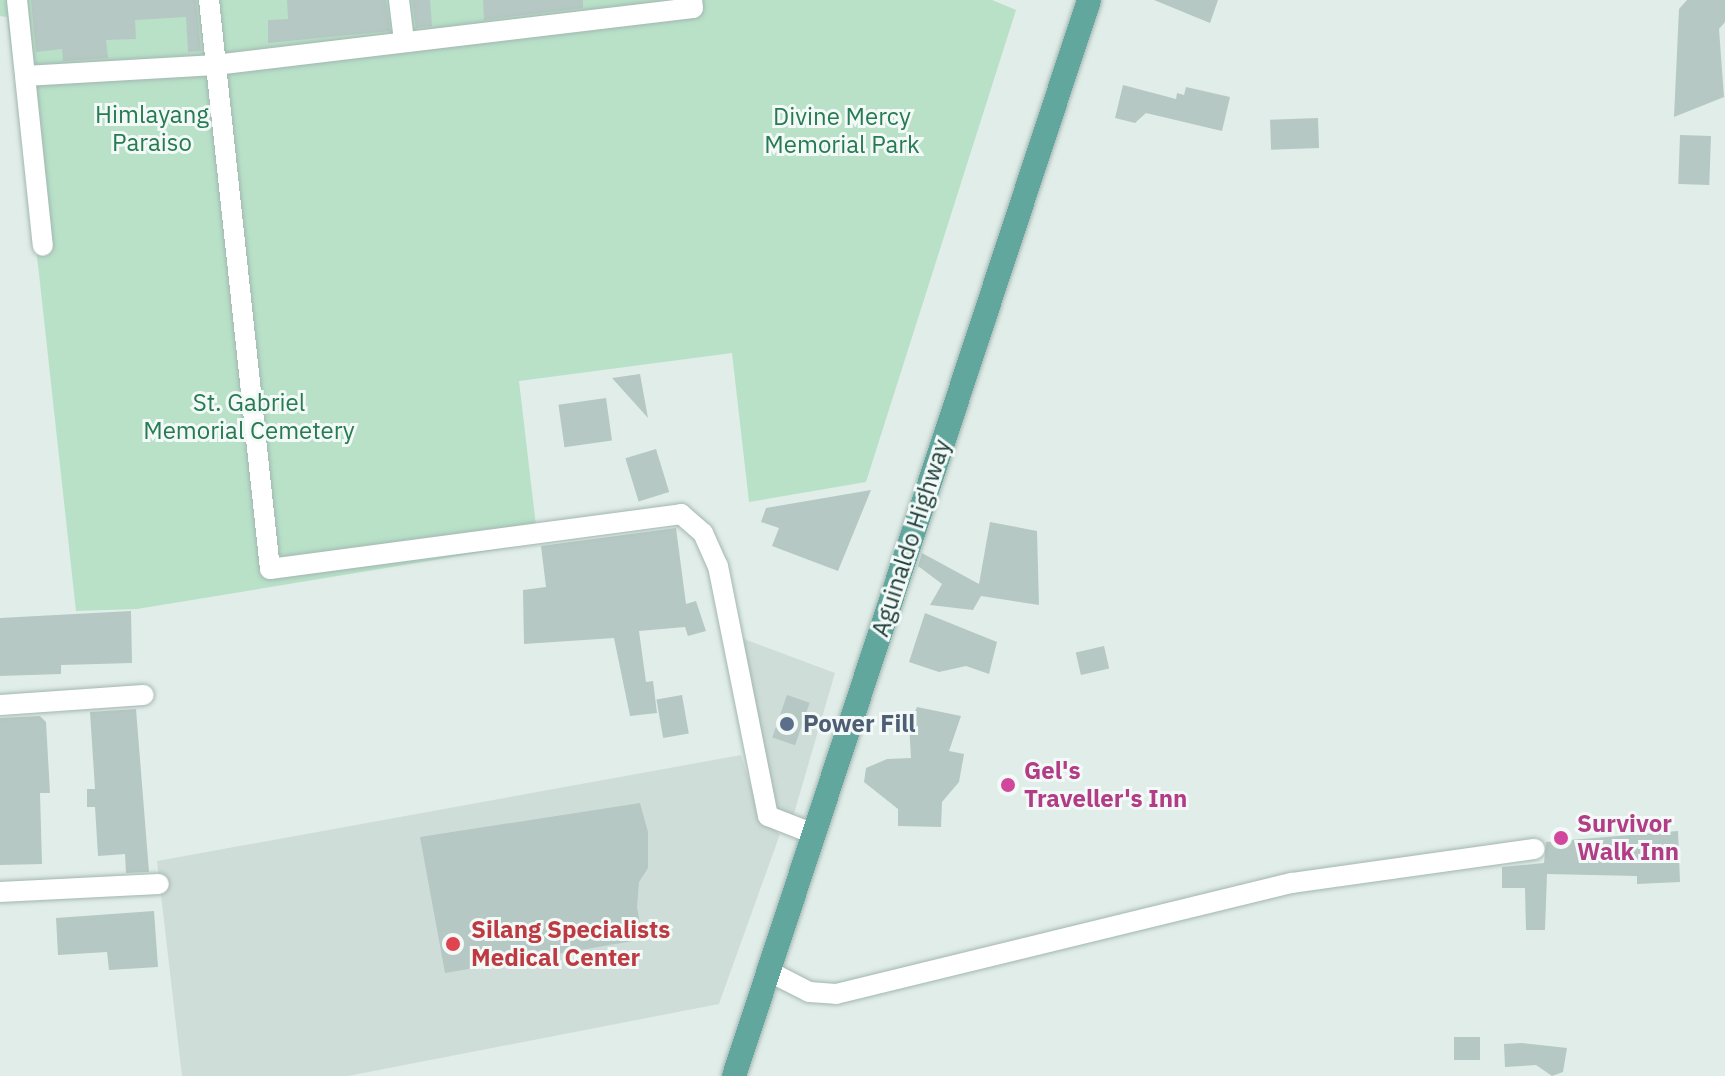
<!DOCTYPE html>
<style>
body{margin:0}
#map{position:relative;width:1725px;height:1076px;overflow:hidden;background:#e1ede9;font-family:"IBM Plex Sans",sans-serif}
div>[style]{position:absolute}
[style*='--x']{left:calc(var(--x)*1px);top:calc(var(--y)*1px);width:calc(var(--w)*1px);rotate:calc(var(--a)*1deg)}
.built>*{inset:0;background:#cfddd9}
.green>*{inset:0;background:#b8e1c8}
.building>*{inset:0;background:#b6c8c3;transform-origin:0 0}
.roads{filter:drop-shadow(0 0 2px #a3b6b1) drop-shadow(0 0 2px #a3b6b1)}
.minor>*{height:20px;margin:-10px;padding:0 10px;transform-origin:10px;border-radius:10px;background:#fff}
.primary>*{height:24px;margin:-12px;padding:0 12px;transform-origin:12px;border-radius:12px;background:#61a79e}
.dots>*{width:22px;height:22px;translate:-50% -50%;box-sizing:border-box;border:4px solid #f2f9f7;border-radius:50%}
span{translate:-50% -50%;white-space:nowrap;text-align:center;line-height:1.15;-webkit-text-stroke:6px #f2f9f7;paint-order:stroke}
.park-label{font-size:24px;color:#267b52}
.street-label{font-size:24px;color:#20403b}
.service-label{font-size:24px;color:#4e5e75;font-weight:700}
.left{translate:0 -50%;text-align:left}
.hotel-label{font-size:24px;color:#b23c85;font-weight:700}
.health-label{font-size:24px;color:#be3a42;font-weight:700}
</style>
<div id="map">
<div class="built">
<div style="clip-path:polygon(739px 637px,835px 673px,793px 817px,778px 812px,770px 801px)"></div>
<div style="clip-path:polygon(741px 755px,762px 822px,780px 834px,719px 1004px,348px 1076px,182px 1076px,157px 861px)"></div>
</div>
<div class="green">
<div style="clip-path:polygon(0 0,992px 0,1016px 10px,866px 482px,749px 502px,732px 353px,519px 381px,538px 543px,137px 609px,76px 611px,39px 274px,7px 17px,0 16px)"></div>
</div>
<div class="building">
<div style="clip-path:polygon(31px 0,196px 0,201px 51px,188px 52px,186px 17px,135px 20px,136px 39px,106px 40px,108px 58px,63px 61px,62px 49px,36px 52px)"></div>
<div style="clip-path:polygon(287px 0,386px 0,390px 31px,268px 43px,268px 20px,288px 19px)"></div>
<div style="clip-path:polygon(412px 0,430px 0,432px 26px,416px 28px)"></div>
<div style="clip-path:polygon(483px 0,583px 0,583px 8px,484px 20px)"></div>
<div style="clip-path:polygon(1154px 0,1218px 0,1210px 23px)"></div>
<div style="clip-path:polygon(1687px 0,1725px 0,1725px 22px,1719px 29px,1724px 97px,1674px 117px,1679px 9px)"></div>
<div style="clip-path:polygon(1123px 85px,1176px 99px,1177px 93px,1184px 95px,1186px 87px,1230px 97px,1222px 131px,1146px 113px,1135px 123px,1115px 118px)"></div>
<div style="left:1318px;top:118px;width:30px;height:48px;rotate:88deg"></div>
<div style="left:1680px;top:135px;width:31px;height:49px;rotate:2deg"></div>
<div style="clip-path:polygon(640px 374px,648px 418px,612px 378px)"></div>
<div style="left:606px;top:398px;width:43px;height:48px;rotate:82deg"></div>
<div style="left:656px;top:449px;width:45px;height:32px;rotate:73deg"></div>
<div style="clip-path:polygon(871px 490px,838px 571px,772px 546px,779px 528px,761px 522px,766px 508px)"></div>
<div style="clip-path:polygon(990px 522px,1037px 531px,1039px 605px,981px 596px,973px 610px,930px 605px,942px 584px,918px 566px,922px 553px,979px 584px)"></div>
<div style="clip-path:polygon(676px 528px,686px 604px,696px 601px,706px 631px,688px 636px,685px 627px,639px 631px,646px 682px,653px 681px,657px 713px,630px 716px,614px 638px,524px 644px,523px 590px,546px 587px,541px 546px)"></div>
<div style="clip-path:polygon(131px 611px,132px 663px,61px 665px,61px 674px,0 676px,0 618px)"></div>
<div style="clip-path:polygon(925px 613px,997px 642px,989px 674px,966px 666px,939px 672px,909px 662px)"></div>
<div style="left:1104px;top:646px;width:23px;height:29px;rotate:77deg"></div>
<div style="left:682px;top:695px;width:39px;height:26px;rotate:80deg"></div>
<div style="left:787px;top:695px;width:24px;height:45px;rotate:19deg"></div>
<div style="clip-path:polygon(917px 707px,961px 716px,949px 751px,964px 754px,959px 782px,942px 802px,941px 827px,898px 826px,898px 809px,864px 782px,866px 768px,887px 759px,911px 758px,909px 724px)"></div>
<div style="clip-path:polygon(136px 709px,149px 872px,126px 873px,125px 854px,98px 856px,95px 807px,87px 807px,87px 789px,95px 789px,90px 712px)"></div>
<div style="clip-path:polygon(40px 716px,46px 722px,50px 793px,40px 793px,42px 864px,0 865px,0 718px)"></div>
<div style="clip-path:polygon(640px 803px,648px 832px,648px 868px,639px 882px,637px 907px,640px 924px,651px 938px,445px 973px,420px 837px)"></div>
<div style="clip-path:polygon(1678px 831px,1680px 882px,1637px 884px,1637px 876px,1547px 874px,1545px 930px,1526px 930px,1525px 888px,1502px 888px,1502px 867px,1544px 863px,1546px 842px)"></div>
<div style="clip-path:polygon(154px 911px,158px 967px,109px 970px,107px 952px,58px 955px,56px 918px)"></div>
<div style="left:1454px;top:1037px;width:26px;height:23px"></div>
<div style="clip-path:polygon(1522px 1043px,1567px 1048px,1563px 1072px,1552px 1076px,1536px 1065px,1505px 1067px,1504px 1044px)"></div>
</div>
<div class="roads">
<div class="minor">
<div style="--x:17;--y:0;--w:247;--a:84"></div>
<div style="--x:209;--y:0;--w:572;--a:83.88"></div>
<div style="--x:270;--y:569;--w:415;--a:-7.6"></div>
<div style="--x:681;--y:514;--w:29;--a:41"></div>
<div style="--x:703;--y:533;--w:36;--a:66"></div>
<div style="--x:718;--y:566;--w:255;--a:78.7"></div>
<div style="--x:768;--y:816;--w:49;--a:21.4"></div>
<div style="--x:399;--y:0;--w:41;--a:83"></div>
<div style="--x:26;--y:76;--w:189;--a:-3.3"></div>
<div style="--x:215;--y:65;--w:481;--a:-6.8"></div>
<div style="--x:693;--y:8;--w:8;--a:-97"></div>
<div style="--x:0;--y:705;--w:144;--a:-4"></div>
<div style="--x:0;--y:892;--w:159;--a:-2.9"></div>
<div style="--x:768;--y:971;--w:46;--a:27.1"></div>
<div style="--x:809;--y:992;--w:27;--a:4"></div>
<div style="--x:836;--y:994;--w:469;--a:-13.7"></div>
<div style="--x:1292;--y:883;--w:245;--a:-8"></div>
</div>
<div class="primary">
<div style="--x:734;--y:1076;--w:1133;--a:-71.74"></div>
</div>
</div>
<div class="dots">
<div style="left:787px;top:724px;background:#5c6f8a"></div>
<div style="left:1008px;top:785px;background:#d1479c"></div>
<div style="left:1561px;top:838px;background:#d1479c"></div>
<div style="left:453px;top:944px;background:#e0444e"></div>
</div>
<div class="park-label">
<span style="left:152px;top:129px">Himlayang<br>Paraiso</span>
<span style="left:842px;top:131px">Divine Mercy<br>Memorial Park</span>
<span style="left:249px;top:417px">St. Gabriel<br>Memorial Cemetery</span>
</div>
<div class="street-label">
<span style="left:911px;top:538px;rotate:-72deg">Aguinaldo Highway</span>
</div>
<div class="service-label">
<span class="left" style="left:803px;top:724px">Power Fill</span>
</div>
<div class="hotel-label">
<span class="left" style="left:1024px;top:785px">Gel's<br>Traveller's Inn</span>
<span class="left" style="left:1577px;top:838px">Survivor<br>Walk Inn</span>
</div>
<div class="health-label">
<span class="left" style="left:471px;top:944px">Silang Specialists<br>Medical Center</span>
</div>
</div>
